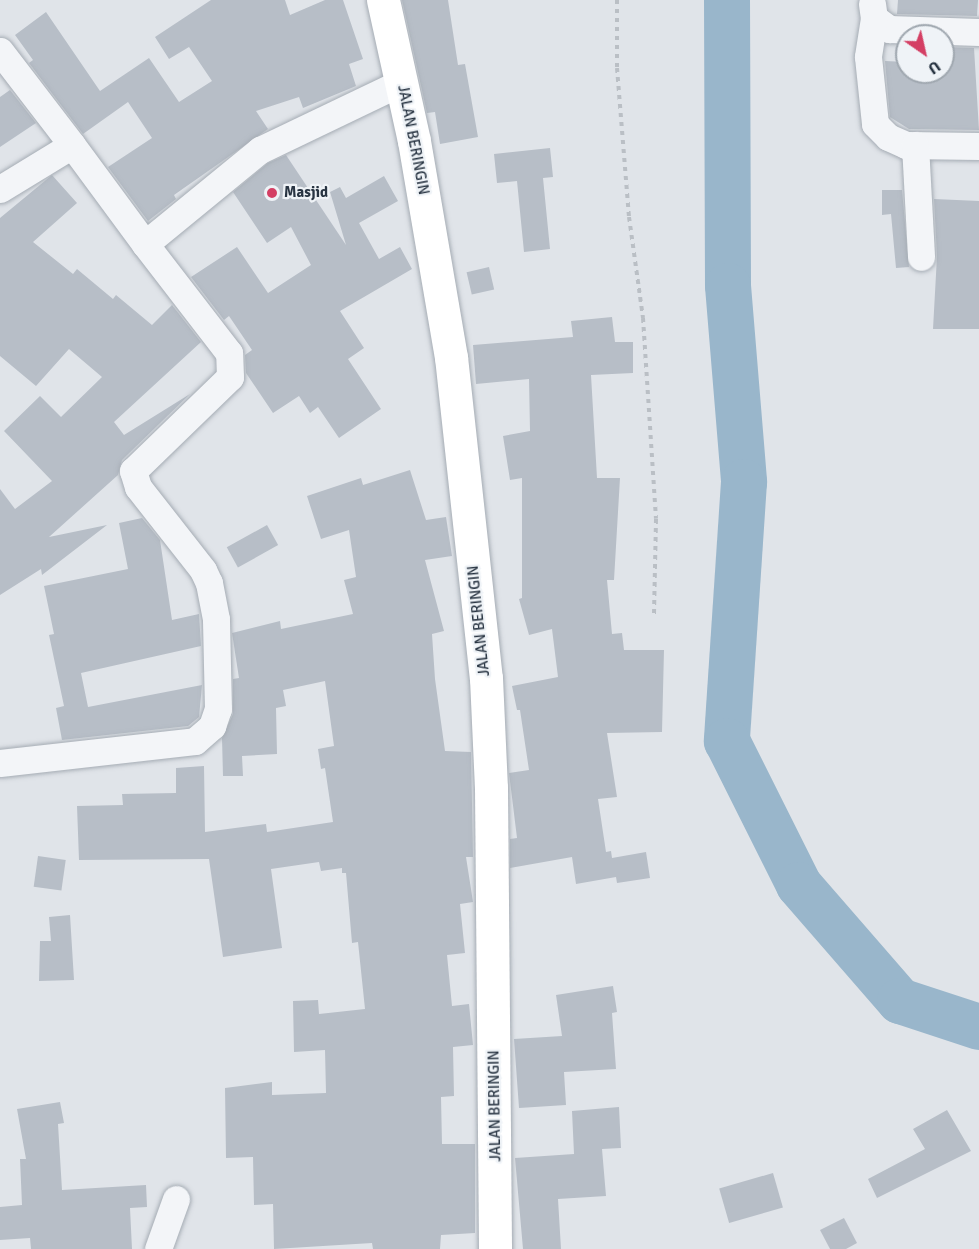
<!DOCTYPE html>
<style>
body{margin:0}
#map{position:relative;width:979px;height:1249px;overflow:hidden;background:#e0e4e9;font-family:Signika,sans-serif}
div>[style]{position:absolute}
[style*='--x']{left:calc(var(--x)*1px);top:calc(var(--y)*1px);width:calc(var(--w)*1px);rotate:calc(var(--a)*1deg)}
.river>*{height:46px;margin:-23px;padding:0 23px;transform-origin:23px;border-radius:23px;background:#99b6cb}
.building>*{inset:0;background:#b7bec7;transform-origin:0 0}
.path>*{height:4px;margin-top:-2px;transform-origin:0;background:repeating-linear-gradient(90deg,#babfc5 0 4.5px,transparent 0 9px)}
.roads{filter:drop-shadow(0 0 2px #a5acb4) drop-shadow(0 0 2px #a5acb4)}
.street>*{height:27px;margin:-13.5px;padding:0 13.5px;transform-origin:13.5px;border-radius:13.5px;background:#f3f5f8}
.secondary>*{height:33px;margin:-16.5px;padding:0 16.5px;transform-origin:16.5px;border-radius:16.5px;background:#fff}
.dots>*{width:16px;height:16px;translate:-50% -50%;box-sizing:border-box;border:3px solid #eff3f7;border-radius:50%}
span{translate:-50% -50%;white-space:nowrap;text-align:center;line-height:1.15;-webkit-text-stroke:4.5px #eff3f7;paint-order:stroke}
.street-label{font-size:15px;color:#283442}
.poi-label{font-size:15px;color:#283442;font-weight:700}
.left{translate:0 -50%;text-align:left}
.north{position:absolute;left:895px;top:24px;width:60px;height:60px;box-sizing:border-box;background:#eff3f7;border:2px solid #9fa7af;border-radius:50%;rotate:146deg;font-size:16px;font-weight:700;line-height:24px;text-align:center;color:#283442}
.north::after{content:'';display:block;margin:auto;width:21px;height:27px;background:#d43f64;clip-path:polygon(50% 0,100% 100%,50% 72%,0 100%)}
</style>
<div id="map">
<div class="river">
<div style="--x:727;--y:0;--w:286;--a:89.8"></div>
<div style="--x:728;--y:286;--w:197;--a:85.3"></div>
<div style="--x:744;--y:482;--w:260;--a:93.8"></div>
<div style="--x:727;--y:741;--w:161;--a:63.4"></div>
<div style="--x:799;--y:885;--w:154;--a:49"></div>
<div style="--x:900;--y:1001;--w:83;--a:18.2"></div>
</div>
<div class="building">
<div style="clip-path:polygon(211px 0,285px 0,290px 15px,325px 0,343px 0,363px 59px,349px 64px,356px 86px,303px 108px,299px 97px,256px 111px,268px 129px,174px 195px,176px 199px,148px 221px,108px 167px,152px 138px,128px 102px,83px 134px,29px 63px,33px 60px,15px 35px,46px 12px,100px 91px,149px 58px,179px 102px,212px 81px,189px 47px,169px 59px,155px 37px)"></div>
<div style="clip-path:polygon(402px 0,448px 0,458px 65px,465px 64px,478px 137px,440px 144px,435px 112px,427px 113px)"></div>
<div style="clip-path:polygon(898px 0,978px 0,977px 16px,897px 14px)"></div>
<div style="clip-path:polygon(943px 47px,974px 48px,979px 130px,909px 129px,890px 117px,885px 61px,907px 62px,907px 72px,943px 72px)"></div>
<div style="clip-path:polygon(10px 90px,36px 123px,0 147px,0 97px)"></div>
<div style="clip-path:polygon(550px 148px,553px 177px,543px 178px,550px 249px,524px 252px,517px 181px,497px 183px,494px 154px)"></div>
<div style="clip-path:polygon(286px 155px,346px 245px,330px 192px,340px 187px,346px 198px,384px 176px,398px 201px,359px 223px,379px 259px,400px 247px,412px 269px,340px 311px,364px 348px,348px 359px,381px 409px,339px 438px,318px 407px,310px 413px,299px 396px,273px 413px,246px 373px,245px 355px,252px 350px,229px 316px,224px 320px,191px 277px,237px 247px,268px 293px,311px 265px,291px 227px,267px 243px,233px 192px,268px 163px)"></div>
<div style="clip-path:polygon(52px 175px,77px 203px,33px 242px,73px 274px,77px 269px,113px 299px,116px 295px,152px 325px,172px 305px,201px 342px,114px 422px,124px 435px,190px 394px,122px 460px,118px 475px,49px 537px,107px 525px,42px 575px,41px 569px,0 595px,0 489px,15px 509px,52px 481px,4px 431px,40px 396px,61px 417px,102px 377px,69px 349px,36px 386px,0 356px,0 218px)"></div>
<div style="clip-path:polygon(882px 190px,902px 190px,909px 267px,896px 268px,891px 214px,882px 215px)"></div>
<div style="clip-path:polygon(934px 199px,979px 201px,979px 329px,933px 329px,937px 256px)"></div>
<div style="left:489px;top:267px;width:23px;height:23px;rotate:77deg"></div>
<div style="clip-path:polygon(612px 317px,615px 342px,633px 342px,633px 373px,591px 375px,597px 478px,620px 478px,614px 580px,607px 580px,612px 634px,622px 633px,624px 650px,664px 650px,662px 732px,607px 733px,617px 797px,598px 799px,606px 852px,611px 851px,612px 858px,646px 852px,650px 878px,617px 883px,616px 877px,576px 884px,572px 857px,510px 868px,510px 839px,517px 838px,509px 773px,529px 770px,520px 710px,517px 710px,512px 686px,558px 677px,552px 629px,529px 635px,519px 599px,522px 598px,522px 478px,510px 480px,503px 436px,530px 431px,529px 379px,476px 384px,473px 345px,573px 337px,571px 321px)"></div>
<div style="clip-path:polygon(410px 470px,426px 520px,446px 517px,452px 556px,425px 560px,444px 631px,432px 634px,435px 679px,445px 751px,471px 752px,473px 857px,466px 857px,473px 902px,460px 904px,465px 953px,447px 955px,452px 1006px,469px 1004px,473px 1045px,453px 1047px,454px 1096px,441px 1097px,442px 1144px,475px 1144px,475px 1233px,441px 1235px,440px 1249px,373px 1249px,372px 1243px,274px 1249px,273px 1204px,254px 1205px,253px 1157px,226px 1158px,225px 1088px,272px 1082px,272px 1095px,326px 1093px,325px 1050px,294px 1052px,293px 1001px,318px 1000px,319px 1014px,365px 1009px,358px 942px,352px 943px,346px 873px,342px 873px,342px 868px,321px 871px,319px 862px,271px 869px,282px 948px,223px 957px,209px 859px,79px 860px,77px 806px,123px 805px,122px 794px,176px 793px,176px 768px,204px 766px,205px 832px,266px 824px,267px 832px,333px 822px,325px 768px,321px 769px,318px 749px,334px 746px,325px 681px,283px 690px,286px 706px,276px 708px,277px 754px,242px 756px,243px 776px,223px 776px,222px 738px,233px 714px,233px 679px,239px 678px,232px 633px,280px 621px,281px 629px,353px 614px,344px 580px,356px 577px,349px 530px,321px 539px,307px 496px,361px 478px,363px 485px)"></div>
<div style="clip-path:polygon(142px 518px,160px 540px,172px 620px,199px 614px,201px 646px,81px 673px,88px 707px,202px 685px,199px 717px,188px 726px,62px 740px,56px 708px,64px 706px,49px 635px,54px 634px,44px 586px,128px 569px,119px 523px)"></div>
<div style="left:267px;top:525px;width:23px;height:46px;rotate:61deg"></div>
<div style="left:38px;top:856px;width:28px;height:31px;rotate:8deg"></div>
<div style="clip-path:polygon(70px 915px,74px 980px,39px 981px,40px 941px,51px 941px,49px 917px)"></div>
<div style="clip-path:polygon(613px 986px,617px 1012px,612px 1013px,616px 1069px,564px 1072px,566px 1105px,519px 1108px,514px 1039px,562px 1036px,556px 995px)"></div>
<div style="clip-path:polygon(60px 1102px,64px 1123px,58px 1124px,62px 1190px,146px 1185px,147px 1207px,130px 1208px,132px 1249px,31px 1249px,30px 1238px,0 1240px,0 1207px,22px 1205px,20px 1159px,26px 1159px,17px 1109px)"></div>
<div style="clip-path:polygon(619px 1107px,621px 1148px,602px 1149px,606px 1196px,558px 1199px,561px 1249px,523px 1249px,515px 1158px,574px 1154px,572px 1111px)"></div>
<div style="clip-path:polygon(947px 1110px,971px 1151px,877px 1198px,868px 1179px,925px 1149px,913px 1129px)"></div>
<div style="left:773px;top:1173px;width:36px;height:56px;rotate:74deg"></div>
<div style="clip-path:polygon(844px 1218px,857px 1243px,846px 1249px,830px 1249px,820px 1230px)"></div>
</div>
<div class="path">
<div style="--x:617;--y:0;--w:68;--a:90"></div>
<div style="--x:617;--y:68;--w:149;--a:85.4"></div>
<div style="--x:629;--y:217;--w:102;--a:82.1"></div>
<div style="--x:643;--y:318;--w:201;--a:86.3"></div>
<div style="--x:656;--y:519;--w:95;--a:91.2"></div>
</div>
<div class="roads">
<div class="street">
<div style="--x:872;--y:4;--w:14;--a:82"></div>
<div style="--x:874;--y:18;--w:19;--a:36"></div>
<div style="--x:889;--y:29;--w:90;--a:1.9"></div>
<div style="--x:874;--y:18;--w:39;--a:99"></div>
<div style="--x:868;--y:57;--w:67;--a:84"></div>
<div style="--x:875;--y:124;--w:18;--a:45"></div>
<div style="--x:888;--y:137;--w:20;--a:24"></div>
<div style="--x:906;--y:145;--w:73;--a:0.8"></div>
<div style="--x:0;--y:51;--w:118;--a:52.5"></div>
<div style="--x:915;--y:145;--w:112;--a:86.9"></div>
<div style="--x:0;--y:189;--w:84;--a:-31.4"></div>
<div style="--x:72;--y:145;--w:123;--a:53.6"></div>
<div style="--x:145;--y:244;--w:149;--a:-39.3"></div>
<div style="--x:260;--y:150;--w:157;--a:-25.6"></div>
<div style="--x:0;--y:763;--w:196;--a:-6.4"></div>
<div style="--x:195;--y:741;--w:23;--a:-41"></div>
<div style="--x:212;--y:726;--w:18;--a:-71"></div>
<div style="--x:218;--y:709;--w:90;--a:-91.3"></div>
<div style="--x:216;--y:619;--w:37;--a:-101"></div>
<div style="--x:209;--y:583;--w:14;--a:-115"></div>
<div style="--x:203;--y:570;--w:105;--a:-128.1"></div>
<div style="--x:138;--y:487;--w:17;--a:-107"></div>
<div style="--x:133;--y:471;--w:135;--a:-44.1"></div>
<div style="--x:230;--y:377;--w:24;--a:-92"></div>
<div style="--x:229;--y:353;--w:138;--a:-127.6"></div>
<div style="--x:158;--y:1249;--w:53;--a:-70.2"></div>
</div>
<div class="secondary">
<div style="--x:383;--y:0;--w:144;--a:77.6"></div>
<div style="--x:414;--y:141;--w:219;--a:80.3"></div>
<div style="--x:451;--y:357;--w:323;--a:83.8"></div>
<div style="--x:486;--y:678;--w:110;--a:87.4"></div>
<div style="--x:491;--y:788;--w:461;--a:89.5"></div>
</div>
</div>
<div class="dots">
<div style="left:272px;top:193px;background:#d43f64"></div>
</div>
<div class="street-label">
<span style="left:413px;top:140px;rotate:79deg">JALAN BERINGIN</span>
<span style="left:479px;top:621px;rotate:-96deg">JALAN BERINGIN</span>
<span style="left:495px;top:1106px;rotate:-91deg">JALAN BERINGIN</span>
</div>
<div class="poi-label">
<span class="left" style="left:284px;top:193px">Masjid</span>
</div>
<div class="north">U</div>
</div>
